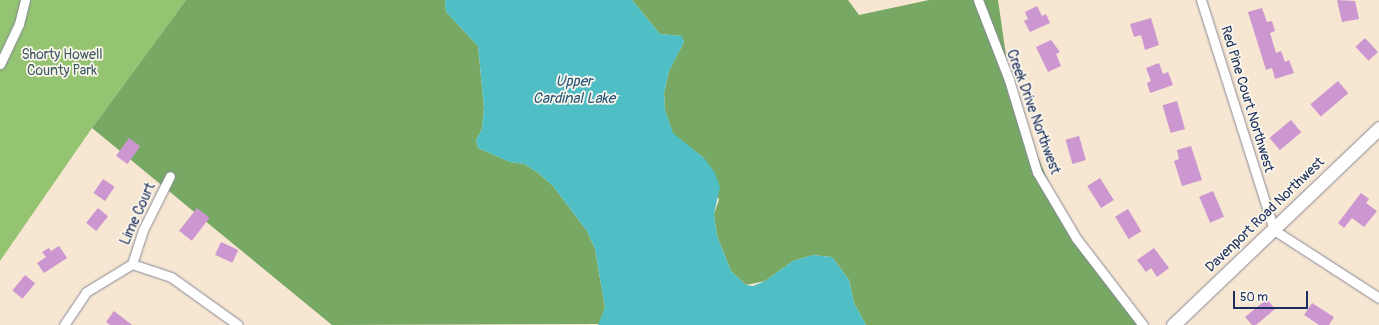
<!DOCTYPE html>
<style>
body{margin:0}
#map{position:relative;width:1379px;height:325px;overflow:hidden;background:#f7e6d1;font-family:Pangolin,sans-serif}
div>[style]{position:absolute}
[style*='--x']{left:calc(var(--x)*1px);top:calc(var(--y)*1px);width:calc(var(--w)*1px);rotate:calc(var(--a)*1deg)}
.green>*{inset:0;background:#94c372}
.forest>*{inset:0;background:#77a964}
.water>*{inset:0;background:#4fbec5}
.building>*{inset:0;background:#cc96d0;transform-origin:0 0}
.roads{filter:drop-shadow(0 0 1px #898a98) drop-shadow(0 0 1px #898a98)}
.street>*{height:9px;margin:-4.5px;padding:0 4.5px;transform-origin:4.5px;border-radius:4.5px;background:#fff}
.secondary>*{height:13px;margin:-6.5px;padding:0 6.5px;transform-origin:6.5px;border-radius:6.5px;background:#fff}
span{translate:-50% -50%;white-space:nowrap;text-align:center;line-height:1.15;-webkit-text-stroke:3.5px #fbf7ec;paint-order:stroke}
.park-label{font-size:14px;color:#3f5b64}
.street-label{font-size:14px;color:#1b2f5e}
.water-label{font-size:15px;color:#2b5a7d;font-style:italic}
.scale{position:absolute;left:1233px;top:291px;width:75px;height:18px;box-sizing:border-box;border:2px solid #1b2f5e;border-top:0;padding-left:5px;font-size:12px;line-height:14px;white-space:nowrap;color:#1b2f5e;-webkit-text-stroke:3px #fbf7ec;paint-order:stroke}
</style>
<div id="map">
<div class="green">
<div style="clip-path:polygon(0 0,186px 0,92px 128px,0 261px)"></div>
</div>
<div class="forest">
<div style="clip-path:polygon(186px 0,445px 0,446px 12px,478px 46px,484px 108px,482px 129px,476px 140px,478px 148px,510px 162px,524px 164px,537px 172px,553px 186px,587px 231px,595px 249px,605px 308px,599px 324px,332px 325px,92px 128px)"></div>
<div style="clip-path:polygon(632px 0,848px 0,859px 15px,929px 0,998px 0,1012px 97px,1059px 206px,1139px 325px,866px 325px,854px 303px,849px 280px,832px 257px,813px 255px,793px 261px,765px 281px,746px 285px,731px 271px,717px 236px,714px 214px,719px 200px,704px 158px,673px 134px,665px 110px,664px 93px,669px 71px,684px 42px,681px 36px,660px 34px)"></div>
</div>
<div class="water">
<div style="clip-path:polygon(445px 0,632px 0,660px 34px,682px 36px,684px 42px,669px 71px,664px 93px,665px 110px,673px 133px,704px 158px,715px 173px,720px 187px,714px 214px,717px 236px,731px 271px,746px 285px,753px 286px,765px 281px,793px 261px,813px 255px,832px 257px,849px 280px,854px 303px,866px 325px,598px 325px,605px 308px,595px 249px,587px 231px,553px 186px,537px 172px,524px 164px,510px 162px,478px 148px,476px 140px,482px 129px,484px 108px,478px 46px,446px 12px)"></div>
</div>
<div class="building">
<div style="clip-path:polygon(1337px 0,1355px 1px,1359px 19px,1342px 22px)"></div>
<div style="clip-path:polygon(1037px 6px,1042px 16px,1046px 14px,1050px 23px,1030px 32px,1024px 21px,1028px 19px,1025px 12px)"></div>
<div style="clip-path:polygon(1262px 8px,1267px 22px,1272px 21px,1275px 31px,1270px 33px,1276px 53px,1281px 51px,1285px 62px,1289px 60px,1294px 73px,1275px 79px,1272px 68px,1266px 70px,1248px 12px)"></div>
<div style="clip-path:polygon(1151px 18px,1159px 45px,1145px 50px,1141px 35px,1134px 37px,1130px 24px)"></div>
<div style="left:1365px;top:38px;width:19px;height:13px;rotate:47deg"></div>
<div style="clip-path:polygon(1051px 40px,1060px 52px,1056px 54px,1061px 66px,1048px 72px,1036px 47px)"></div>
<div style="clip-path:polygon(1159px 63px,1163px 74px,1168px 72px,1173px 85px,1150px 93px,1147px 83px,1151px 81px,1146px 68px)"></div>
<div style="left:1338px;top:81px;width:16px;height:36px;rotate:50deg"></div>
<div style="left:1177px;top:101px;width:29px;height:15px;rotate:74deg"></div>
<div style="left:1291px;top:120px;width:16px;height:28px;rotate:50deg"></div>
<div style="left:1079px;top:136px;width:25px;height:14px;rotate:74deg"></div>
<div style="left:129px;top:138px;width:14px;height:22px;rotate:36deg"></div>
<div style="clip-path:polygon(1191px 146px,1202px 180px,1182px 186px,1174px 161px,1179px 159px,1177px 150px)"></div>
<div style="left:1100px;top:178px;width:26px;height:15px;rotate:58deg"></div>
<div style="left:103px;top:179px;width:14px;height:17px;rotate:34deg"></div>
<div style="left:1213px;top:191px;width:28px;height:15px;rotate:67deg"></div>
<div style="clip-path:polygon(1361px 193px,1369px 199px,1366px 203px,1377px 211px,1364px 227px,1352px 218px,1344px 228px,1338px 223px)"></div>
<div style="left:98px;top:208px;width:13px;height:19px;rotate:39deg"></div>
<div style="left:197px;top:208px;width:16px;height:29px;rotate:38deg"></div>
<div style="left:1128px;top:209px;width:26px;height:15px;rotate:59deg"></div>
<div style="left:221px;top:242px;width:19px;height:14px;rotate:25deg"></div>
<div style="clip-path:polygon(59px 246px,67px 258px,44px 273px,37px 263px,46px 257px,42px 252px,49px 248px,51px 251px)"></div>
<div style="clip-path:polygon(1154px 248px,1169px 268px,1157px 277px,1151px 268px,1146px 272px,1137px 260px)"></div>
<div style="left:25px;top:275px;width:13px;height:20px;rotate:39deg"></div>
<div style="clip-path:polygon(1267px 299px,1275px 309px,1256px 325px,1252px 325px,1245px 317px)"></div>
<div style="clip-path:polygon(1312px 303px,1334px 317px,1329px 325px,1319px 325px,1304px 315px)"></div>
<div style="clip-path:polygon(114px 311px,132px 325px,110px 325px,106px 322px)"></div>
</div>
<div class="roads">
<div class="street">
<div style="--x:978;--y:0;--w:86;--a:68.8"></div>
<div style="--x:1009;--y:80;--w:96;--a:73.1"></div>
<div style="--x:1037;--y:172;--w:77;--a:59.4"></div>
<div style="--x:1076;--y:238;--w:110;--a:52.4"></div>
<div style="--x:1201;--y:0;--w:241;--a:72.4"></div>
<div style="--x:1274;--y:230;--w:125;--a:32.9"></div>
<div style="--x:0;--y:64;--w:44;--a:-64.6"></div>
<div style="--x:19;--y:24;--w:25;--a:-76"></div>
<div style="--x:132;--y:264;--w:36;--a:-72"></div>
<div style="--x:143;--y:230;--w:60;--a:-63.4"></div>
<div style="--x:64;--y:325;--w:40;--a:-56"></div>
<div style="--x:86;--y:292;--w:54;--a:-31.3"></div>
<div style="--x:132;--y:264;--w:41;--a:18.4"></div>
<div style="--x:171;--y:277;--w:82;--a:35.6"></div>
</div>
<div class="secondary">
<div style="--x:1173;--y:325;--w:285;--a:-43.7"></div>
</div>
</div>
<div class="park-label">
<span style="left:62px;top:63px">Shorty Howell<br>County Park</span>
</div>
<div class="street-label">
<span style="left:1247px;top:99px;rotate:73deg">Red Pine Court Northwest</span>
<span style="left:1033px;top:112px;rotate:70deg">Creek Drive Northwest</span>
<span style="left:138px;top:214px;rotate:-66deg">Lime Court</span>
<span style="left:1265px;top:215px;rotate:-44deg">Davenport Road Northwest</span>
</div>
<div class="water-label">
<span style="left:574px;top:90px">Upper<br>Cardinal Lake</span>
</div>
<div class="scale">50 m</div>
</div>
